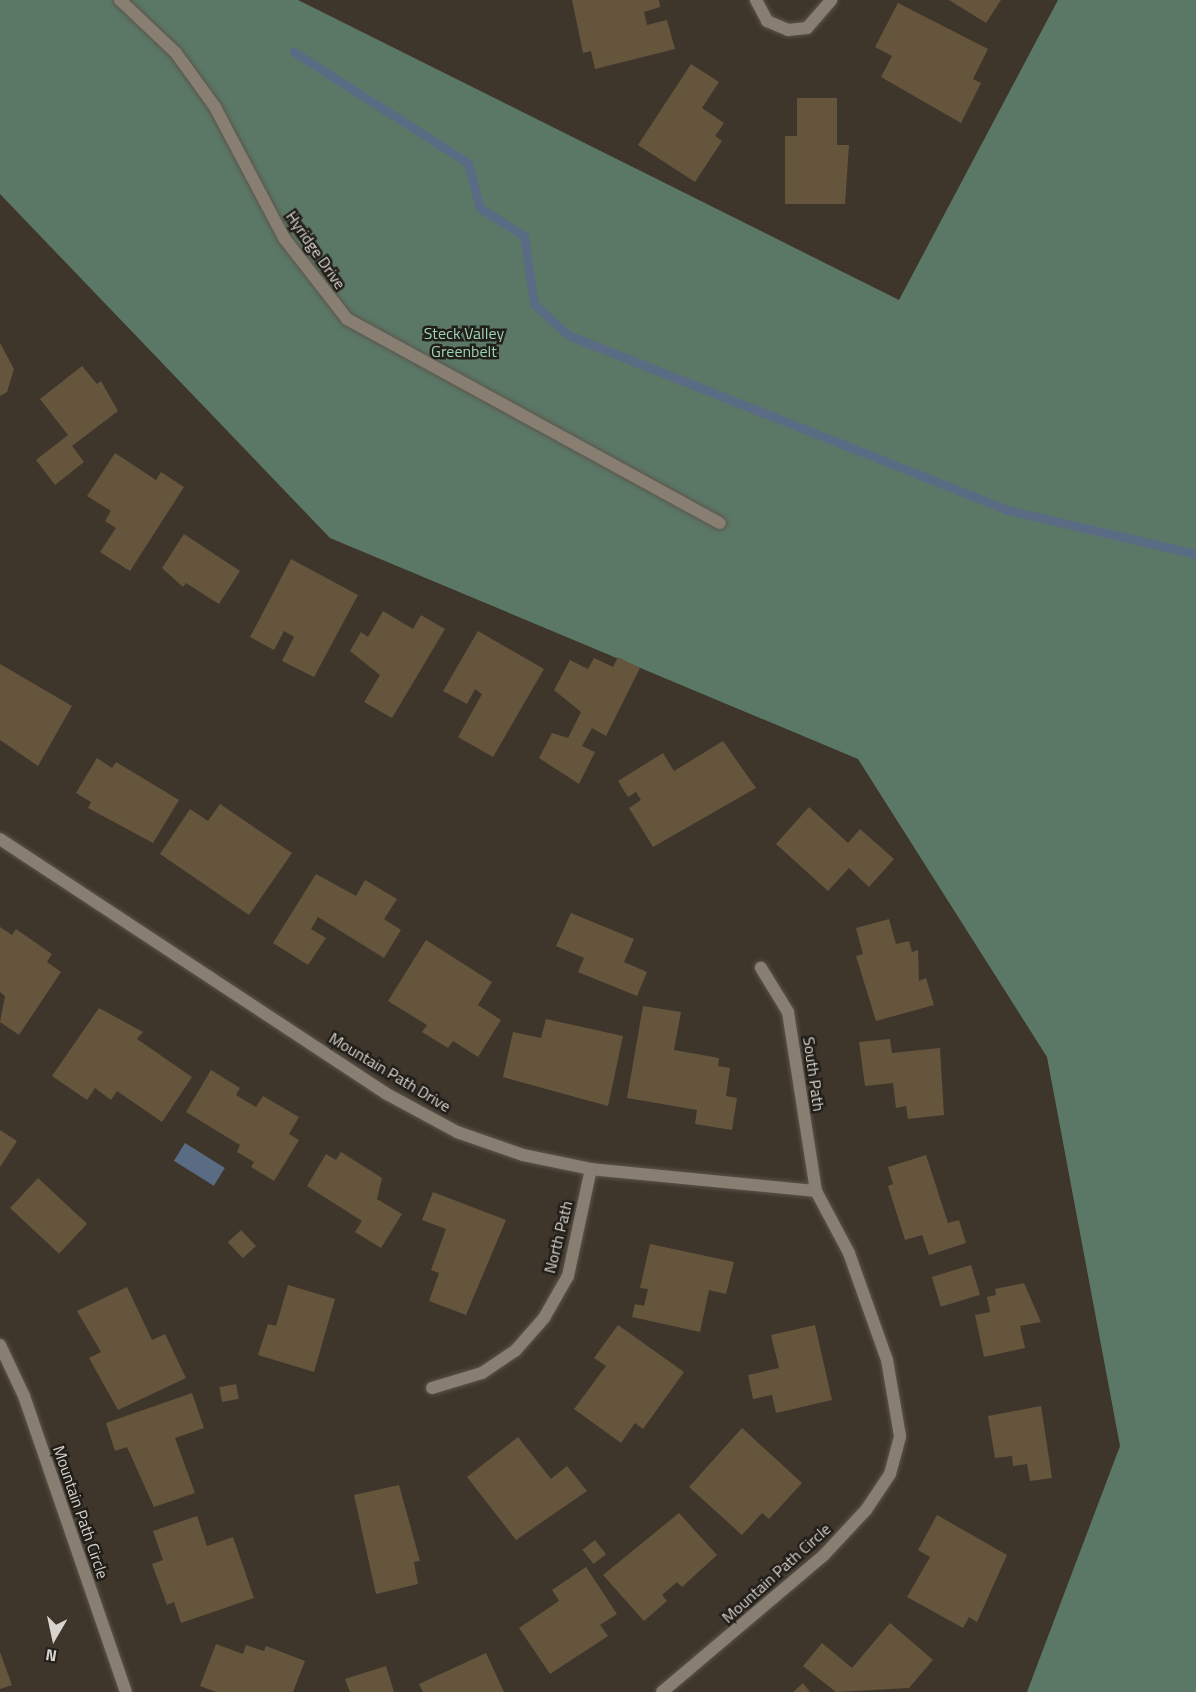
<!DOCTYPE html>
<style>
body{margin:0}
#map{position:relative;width:1196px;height:1692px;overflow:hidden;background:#3e362b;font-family:"Titillium Web",sans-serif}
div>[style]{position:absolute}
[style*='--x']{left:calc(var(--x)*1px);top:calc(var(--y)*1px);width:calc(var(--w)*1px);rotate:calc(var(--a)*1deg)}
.forest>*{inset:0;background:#5b7867}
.water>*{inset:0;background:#5a6c84;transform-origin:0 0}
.stream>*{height:9px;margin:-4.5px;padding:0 4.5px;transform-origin:4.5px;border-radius:4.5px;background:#5a6c84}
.building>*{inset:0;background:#65553d;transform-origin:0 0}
.roads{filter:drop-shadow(0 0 2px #5b544b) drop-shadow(0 0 2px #5b544b)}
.street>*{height:12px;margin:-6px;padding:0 6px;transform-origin:6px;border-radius:6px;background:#887e72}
span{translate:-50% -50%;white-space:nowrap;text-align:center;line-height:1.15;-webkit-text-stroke:5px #221e19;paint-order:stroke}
.street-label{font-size:16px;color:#d9d4cd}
.park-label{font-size:16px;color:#9cd3b3}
.north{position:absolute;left:24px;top:1608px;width:60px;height:60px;-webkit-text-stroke:4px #221e19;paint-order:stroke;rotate:189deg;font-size:16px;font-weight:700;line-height:24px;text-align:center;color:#d9d4cd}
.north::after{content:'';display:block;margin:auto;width:21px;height:27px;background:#d9d4cd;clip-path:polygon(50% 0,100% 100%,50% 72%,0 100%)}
</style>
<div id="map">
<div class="forest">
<div style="clip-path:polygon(0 0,298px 0,899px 300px,1058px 0,1196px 0,1196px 1692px,1027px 1692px,1120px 1446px,1047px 1057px,858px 759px,330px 538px,0 194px)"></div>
</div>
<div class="water">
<div style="left:185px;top:1143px;width:47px;height:21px;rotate:32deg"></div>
</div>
<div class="stream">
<div style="--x:294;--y:52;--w:206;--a:32.5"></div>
<div style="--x:468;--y:163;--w:47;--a:75.1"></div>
<div style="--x:480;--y:208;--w:52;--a:32.5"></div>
<div style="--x:524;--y:236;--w:69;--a:81.6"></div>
<div style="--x:534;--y:304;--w:46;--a:42.4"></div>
<div style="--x:568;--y:335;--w:473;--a:21.7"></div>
<div style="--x:1007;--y:510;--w:194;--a:13.1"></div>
</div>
<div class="building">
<div style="clip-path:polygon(572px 0,659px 0,660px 7px,644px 12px,647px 25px,667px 20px,675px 49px,595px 69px,591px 51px,583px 53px)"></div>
<div style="clip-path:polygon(949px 0,1001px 0,986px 23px)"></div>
<div style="clip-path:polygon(898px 3px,988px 49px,973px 79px,981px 83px,961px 123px,881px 77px,892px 56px,875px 47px)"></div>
<div style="clip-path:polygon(691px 64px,719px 82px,702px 108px,724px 123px,715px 136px,722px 141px,695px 182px,638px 145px)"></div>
<div style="clip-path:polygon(797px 98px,837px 98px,837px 145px,849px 145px,845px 204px,785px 204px,785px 136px,797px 136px)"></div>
<div style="clip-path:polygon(0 343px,14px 369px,7px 392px,0 396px)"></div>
<div style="clip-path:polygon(82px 366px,97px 384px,101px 381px,118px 411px,72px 446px,84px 462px,55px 485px,36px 460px,68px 435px,40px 399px)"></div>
<div style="clip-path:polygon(115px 453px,156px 480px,161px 472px,184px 487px,130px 571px,100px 552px,116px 528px,105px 521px,111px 511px,87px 496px)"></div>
<div style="clip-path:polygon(184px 534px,240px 571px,219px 604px,186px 583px,183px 587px,162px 568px)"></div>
<div style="clip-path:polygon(291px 559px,358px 595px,314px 677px,282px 661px,294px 637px,284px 631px,274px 650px,250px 637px)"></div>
<div style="clip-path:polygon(383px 611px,413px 629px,421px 615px,445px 629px,392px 718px,364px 702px,380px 675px,350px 651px,361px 632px,368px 637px)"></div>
<div style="clip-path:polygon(478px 631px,544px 669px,493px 757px,458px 737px,482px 694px,475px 689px,467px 704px,443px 691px)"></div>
<div style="clip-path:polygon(618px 657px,640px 668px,606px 736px,592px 728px,582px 746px,595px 752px,579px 784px,539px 758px,552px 733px,568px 738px,581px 712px,554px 690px,570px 660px,588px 669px,594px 658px,613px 667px)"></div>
<div style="clip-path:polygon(0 664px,72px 706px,38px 766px,0 740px)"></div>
<div style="clip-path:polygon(723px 741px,756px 788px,653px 847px,629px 808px,641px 800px,636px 792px,628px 797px,618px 781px,663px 753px,674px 771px)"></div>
<div style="clip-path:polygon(97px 758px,112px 768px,116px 762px,179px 800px,153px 843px,88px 808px,91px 802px,76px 793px)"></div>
<div style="clip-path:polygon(220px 804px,292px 853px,249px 915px,160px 854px,190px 809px,208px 821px)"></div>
<div style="clip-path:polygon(809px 807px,848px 843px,860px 829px,894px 859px,869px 887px,849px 868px,828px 891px,776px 844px)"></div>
<div style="clip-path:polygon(316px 874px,356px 896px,365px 880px,397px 899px,384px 919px,401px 930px,384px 958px,318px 917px,311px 929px,326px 938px,308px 965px,273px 943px)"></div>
<div style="clip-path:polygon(571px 913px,634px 939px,624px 962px,647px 972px,637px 996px,578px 972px,584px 958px,556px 946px)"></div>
<div style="clip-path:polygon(889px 919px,896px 944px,909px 941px,912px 952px,918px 950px,919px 981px,926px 978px,934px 1005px,876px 1021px,856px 956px,863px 954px,856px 928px)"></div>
<div style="clip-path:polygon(0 927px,12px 935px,16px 929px,52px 954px,47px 962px,61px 972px,19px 1035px,0 1022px,5px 996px,0 992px)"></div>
<div style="clip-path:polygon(426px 940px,492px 982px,478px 1005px,501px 1020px,478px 1057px,453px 1041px,448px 1048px,422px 1032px,427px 1025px,388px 1001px)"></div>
<div style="clip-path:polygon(643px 1006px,681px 1012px,674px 1050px,719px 1058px,718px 1066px,730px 1068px,726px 1096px,737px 1098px,732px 1130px,695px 1124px,697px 1110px,627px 1098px)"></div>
<div style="clip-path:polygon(99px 1008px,143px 1032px,137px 1039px,192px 1077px,162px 1122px,117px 1091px,111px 1100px,95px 1088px,87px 1100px,52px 1076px)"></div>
<div style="clip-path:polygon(546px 1019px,623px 1036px,608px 1106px,503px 1077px,513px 1032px,541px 1038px)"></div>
<div style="clip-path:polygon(890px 1039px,892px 1053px,940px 1048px,944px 1115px,908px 1119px,906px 1106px,896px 1108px,893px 1083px,865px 1086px,859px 1042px)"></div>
<div style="clip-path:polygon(211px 1070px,240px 1088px,236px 1095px,256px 1107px,263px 1096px,299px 1117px,289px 1134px,299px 1140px,274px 1181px,251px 1167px,254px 1162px,237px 1152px,240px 1145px,186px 1112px)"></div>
<div style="clip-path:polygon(0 1130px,17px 1141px,0 1167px)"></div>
<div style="clip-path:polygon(341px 1152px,382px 1178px,377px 1199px,402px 1214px,381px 1248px,355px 1232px,362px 1221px,307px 1186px,326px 1154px,336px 1160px)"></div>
<div style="clip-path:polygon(926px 1155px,948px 1223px,959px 1220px,966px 1243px,929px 1255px,922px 1235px,905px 1240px,888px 1186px,893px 1184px,888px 1167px)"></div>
<div style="left:38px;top:1178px;width:67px;height:41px;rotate:43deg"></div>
<div style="clip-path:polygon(433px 1192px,506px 1220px,466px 1315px,429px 1301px,439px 1273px,431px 1270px,446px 1229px,422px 1220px)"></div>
<div style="left:241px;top:1230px;width:22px;height:18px;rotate:47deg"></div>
<div style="clip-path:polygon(650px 1244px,734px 1262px,726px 1294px,709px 1290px,700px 1332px,632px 1317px,635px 1304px,644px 1306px,648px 1289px,640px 1288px)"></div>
<div style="left:971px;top:1265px;width:31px;height:41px;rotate:73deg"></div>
<div style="clip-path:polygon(1024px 1283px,1041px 1322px,1020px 1326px,1025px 1348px,984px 1357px,975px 1315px,990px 1312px,987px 1297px,996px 1295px,995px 1289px)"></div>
<div style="clip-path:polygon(288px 1285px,335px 1299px,314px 1372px,258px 1355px,268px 1324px,276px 1326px)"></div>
<div style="clip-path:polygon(127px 1287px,152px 1340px,165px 1334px,186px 1378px,118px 1410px,89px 1358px,101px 1352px,77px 1311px)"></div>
<div style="clip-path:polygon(618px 1325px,684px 1372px,643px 1429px,635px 1423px,621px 1443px,574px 1409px,606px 1366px,594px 1358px)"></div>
<div style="clip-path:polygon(815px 1325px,832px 1400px,776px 1413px,772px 1395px,753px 1399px,748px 1375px,779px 1368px,771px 1335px)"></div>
<div style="left:236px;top:1384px;width:15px;height:17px;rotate:79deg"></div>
<div style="clip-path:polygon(192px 1393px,204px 1428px,175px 1438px,195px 1493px,154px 1507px,127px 1447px,115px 1451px,106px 1423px)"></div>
<div style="clip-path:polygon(1041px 1406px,1052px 1478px,1030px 1481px,1027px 1464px,1013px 1466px,1012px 1456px,995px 1458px,988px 1416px)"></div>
<div style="clip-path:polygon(742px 1428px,802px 1483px,769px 1519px,762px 1513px,742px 1535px,689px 1487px)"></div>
<div style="clip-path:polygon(518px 1437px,551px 1479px,567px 1466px,587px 1491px,516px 1540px,467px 1477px)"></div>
<div style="clip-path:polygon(399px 1485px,420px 1561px,414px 1562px,418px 1584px,376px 1594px,354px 1495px)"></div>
<div style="clip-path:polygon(679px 1513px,717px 1555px,682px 1587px,677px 1582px,662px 1595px,667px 1601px,644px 1621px,603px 1575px)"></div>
<div style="clip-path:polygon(937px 1515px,1007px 1555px,977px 1622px,969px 1617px,963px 1628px,907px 1597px,930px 1557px,918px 1550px)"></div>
<div style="clip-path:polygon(197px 1516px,207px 1546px,233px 1537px,254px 1598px,181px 1623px,174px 1602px,167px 1605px,152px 1564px,163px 1560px,153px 1531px)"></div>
<div style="left:595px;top:1540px;width:18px;height:16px;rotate:52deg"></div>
<div style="clip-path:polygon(586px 1567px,617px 1614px,600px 1625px,608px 1636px,550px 1674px,519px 1628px,559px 1601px,552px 1590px)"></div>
<div style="clip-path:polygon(890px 1623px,933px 1660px,909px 1688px,836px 1692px,803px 1666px,822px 1643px,852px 1668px)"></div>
<div style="clip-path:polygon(216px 1644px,243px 1654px,246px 1645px,264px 1651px,266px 1646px,305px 1661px,293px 1692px,216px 1692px,200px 1686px)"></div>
<div style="clip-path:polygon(0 1652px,12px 1685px,0 1689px)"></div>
<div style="clip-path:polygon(486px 1653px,504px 1692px,423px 1692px,419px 1684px)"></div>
<div style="clip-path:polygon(386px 1666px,394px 1692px,350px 1692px,345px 1679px)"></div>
<div style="clip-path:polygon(803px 1683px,810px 1692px,793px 1692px)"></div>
</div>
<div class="roads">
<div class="street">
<div style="--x:120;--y:0;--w:77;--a:43.4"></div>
<div style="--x:176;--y:53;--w:67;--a:54.2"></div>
<div style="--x:215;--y:107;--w:148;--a:62.2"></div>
<div style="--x:284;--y:238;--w:103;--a:52.1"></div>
<div style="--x:347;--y:319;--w:425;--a:28.7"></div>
<div style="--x:756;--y:0;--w:24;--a:62"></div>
<div style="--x:767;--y:21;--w:23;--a:23"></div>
<div style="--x:788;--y:30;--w:19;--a:-6"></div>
<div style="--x:807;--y:28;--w:37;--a:-49"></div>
<div style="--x:0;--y:839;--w:461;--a:33.4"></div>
<div style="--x:385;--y:1093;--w:82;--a:28.4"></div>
<div style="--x:457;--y:1132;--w:70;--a:19.2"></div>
<div style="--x:523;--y:1155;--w:69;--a:11.6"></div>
<div style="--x:591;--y:1169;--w:226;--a:5.6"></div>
<div style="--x:0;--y:1345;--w:56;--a:64.8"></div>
<div style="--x:24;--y:1396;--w:313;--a:71"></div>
<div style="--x:432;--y:1388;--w:52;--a:-16.7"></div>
<div style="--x:482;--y:1373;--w:40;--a:-34"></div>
<div style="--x:515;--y:1351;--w:44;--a:-48.7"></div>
<div style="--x:544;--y:1318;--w:48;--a:-60.3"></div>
<div style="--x:568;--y:1276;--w:109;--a:-77.9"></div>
<div style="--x:662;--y:1692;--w:212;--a:-40.2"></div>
<div style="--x:824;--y:1555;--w:62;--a:-47"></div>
<div style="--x:866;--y:1510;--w:43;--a:-56.3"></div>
<div style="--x:890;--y:1474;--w:39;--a:-75"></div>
<div style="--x:900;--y:1436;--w:77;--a:-99.7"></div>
<div style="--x:887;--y:1360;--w:114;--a:-109.6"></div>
<div style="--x:849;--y:1253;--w:70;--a:-118"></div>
<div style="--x:816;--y:1191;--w:181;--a:-98.9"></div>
<div style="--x:788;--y:1012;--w:52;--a:-121.5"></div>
</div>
</div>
<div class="street-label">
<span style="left:316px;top:250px;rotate:55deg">Hyridge Drive</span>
<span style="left:390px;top:1072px;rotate:31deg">Mountain Path Drive</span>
<span style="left:814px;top:1074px;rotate:82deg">South Path</span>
<span style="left:558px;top:1237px;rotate:-76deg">North Path</span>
<span style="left:81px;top:1512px;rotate:71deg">Mountain Path Circle</span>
<span style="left:776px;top:1573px;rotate:-42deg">Mountain Path Circle</span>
</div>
<div class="park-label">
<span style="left:464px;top:342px">Steck Valley<br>Greenbelt</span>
</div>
<div class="north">N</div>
</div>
